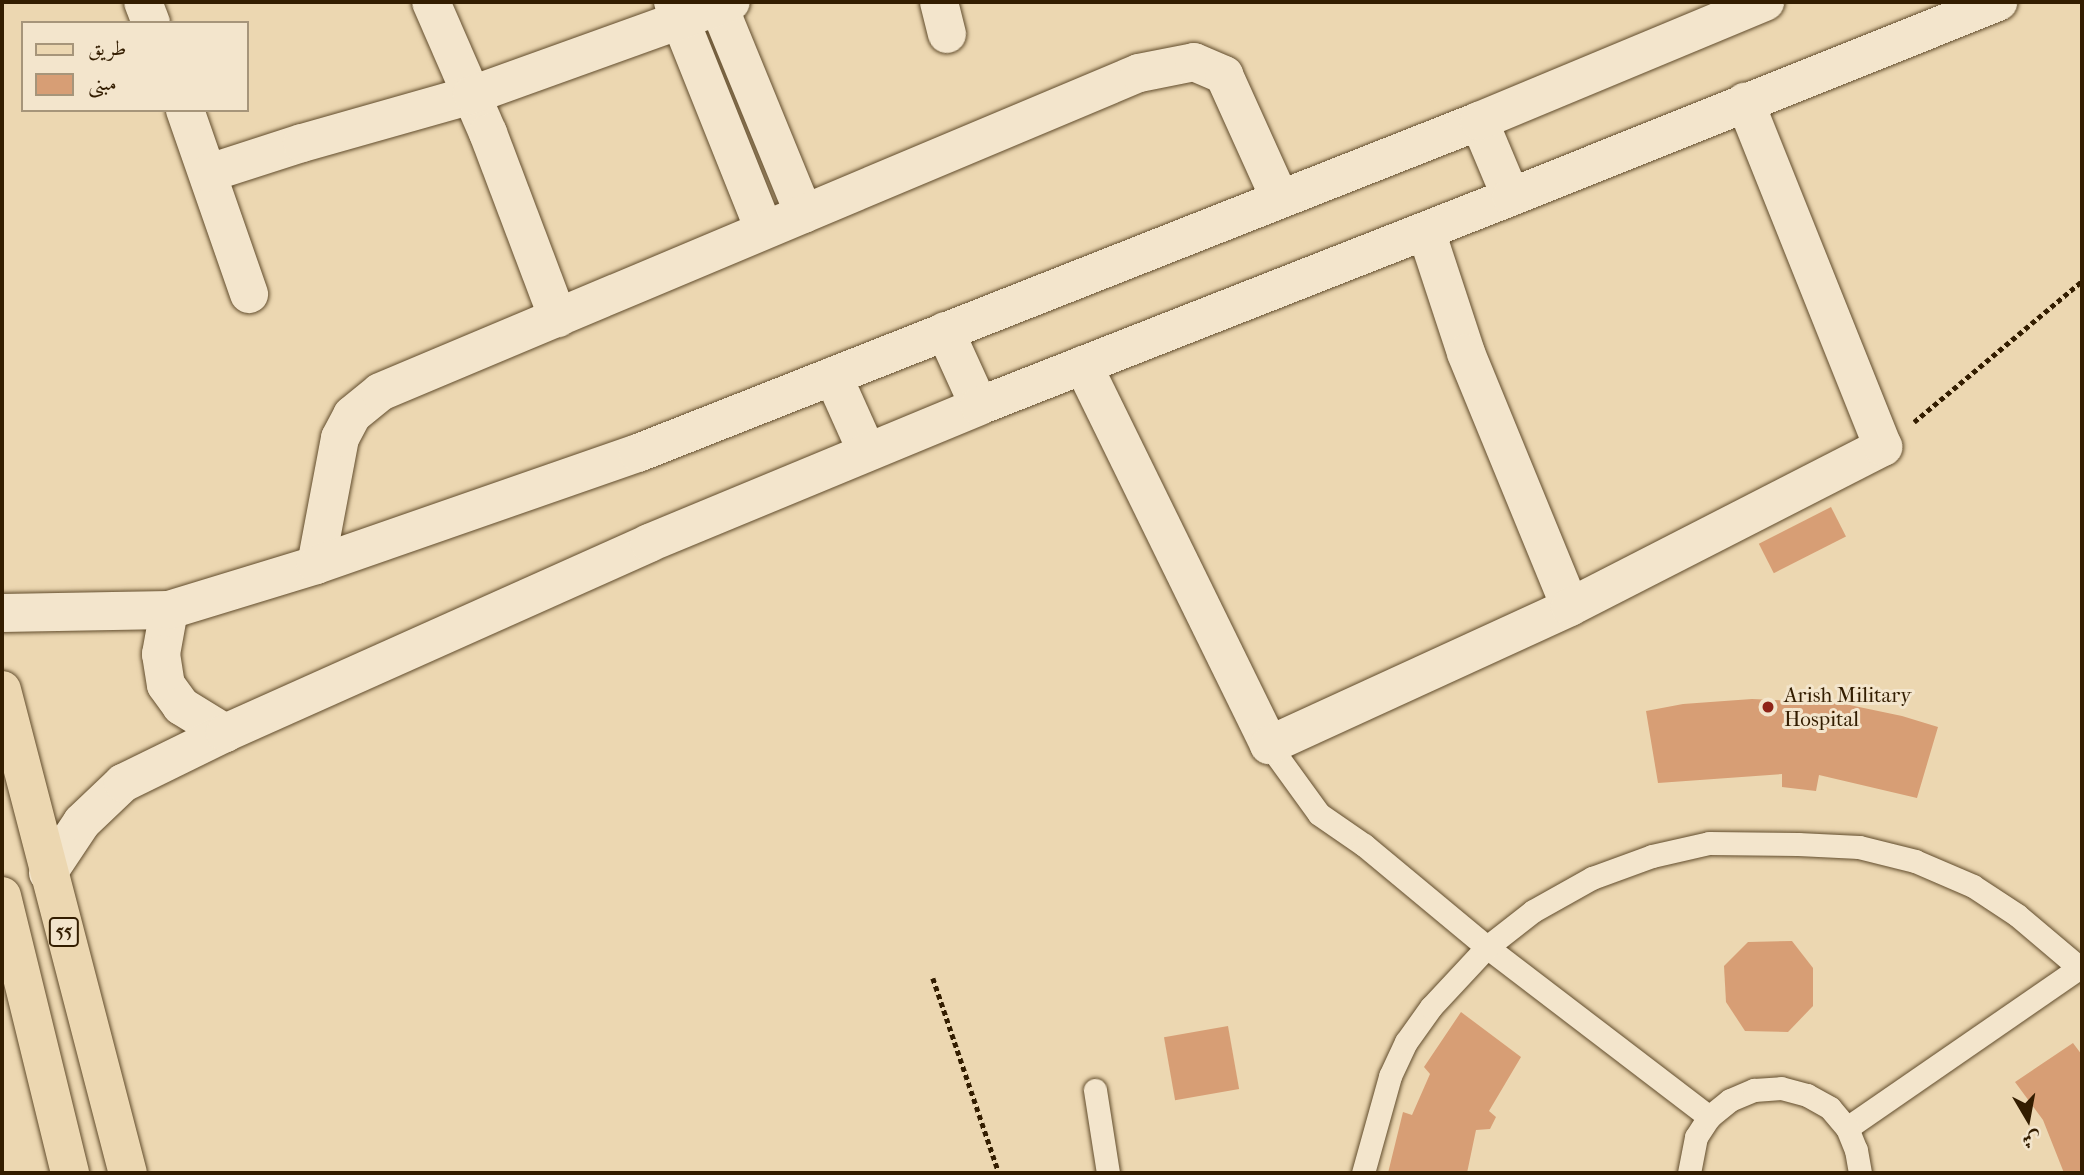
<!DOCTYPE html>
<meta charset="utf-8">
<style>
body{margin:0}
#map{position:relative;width:2084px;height:1175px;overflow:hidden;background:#ecd7b1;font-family:"IM FELL French Canon",Amiri,serif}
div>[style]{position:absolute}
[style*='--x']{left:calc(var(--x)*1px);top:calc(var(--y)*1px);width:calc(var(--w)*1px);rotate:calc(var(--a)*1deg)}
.building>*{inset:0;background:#d79e75;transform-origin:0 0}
.path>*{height:4.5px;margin-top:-2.25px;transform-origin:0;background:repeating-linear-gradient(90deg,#331d00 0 5px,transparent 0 8.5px)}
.roads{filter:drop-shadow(0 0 2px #614c2c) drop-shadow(0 0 2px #614c2c)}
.service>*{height:23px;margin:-11.5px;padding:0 11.5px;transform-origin:11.5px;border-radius:11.5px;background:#f3e5cc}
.minor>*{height:38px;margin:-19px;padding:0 19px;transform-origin:19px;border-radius:19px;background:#f3e5cc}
.secondary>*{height:38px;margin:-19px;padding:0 19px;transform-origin:19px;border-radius:19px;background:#f3e5cc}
.primary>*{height:38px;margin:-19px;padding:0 19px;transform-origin:19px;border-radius:19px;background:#ecd7b1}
.dots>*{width:19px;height:19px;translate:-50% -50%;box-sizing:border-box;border:4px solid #f3e5cc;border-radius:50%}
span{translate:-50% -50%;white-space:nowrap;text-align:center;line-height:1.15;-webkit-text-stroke:6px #f3e5cc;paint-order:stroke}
.shield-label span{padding:2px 5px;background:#f3e5cc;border:2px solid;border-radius:5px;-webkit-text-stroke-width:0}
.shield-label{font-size:19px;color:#331d00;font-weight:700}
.poi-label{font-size:21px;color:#331d00}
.left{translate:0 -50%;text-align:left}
.frame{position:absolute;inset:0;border:4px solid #331d00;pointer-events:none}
.legend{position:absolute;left:21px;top:21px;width:228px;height:91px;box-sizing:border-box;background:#f3e5cc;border:2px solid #a6957a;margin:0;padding:9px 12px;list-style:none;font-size:21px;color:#331d00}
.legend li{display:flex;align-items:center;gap:14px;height:35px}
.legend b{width:35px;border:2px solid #a6957a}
.north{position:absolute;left:1993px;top:1084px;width:70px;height:70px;-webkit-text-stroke:5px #f3e5cc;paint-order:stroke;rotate:170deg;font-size:19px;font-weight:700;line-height:28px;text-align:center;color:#331d00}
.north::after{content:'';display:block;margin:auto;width:24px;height:32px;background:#331d00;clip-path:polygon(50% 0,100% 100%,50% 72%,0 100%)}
</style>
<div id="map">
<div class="building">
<div style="left:1831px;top:507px;width:33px;height:81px;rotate:63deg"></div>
<div style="clip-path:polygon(1752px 699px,1840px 703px,1902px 716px,1938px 727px,1917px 798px,1819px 775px,1816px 791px,1782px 787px,1782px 774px,1658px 783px,1646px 711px,1683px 704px)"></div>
<div style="clip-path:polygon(1792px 941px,1813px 968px,1813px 1006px,1788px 1032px,1745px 1031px,1726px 1002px,1724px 966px,1748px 942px)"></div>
<div style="clip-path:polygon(1461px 1012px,1521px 1057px,1489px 1111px,1496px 1117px,1490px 1129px,1476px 1130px,1467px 1173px,1388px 1173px,1403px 1112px,1412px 1115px,1430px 1074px,1424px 1067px)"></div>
<div style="left:1228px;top:1026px;width:64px;height:65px;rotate:80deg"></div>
<div style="clip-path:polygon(2073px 1043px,2082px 1055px,2082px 1173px,2064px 1173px,2043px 1120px,2015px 1082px)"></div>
</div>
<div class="path">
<div style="--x:1914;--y:422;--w:219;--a:-40"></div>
<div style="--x:933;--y:978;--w:206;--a:71.3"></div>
</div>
<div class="roads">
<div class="service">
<div style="--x:1269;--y:745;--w:85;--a:54.1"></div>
<div style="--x:1319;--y:814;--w:55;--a:34.6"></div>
<div style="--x:1364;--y:845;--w:160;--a:39.7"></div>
<div style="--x:1487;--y:947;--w:280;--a:37.4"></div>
<div style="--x:1095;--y:1090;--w:84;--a:81.1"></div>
<div style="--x:1847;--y:1128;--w:285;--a:-34.6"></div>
<div style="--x:1363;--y:1173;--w:101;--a:-74.4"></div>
<div style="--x:1390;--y:1076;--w:38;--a:-65"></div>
<div style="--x:1406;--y:1042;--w:43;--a:-54.5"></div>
<div style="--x:1431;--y:1007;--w:82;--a:-47"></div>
<div style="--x:1487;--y:947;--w:58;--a:-38"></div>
<div style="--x:1533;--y:911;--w:68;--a:-29.2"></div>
<div style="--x:1592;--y:878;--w:64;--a:-20.1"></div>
<div style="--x:1652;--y:856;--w:58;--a:-12.8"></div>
<div style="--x:1709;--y:843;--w:89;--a:0.6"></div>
<div style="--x:1798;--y:844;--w:61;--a:2.8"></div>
<div style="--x:1859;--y:847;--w:58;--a:14"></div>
<div style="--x:1915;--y:861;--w:63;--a:23.3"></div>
<div style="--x:1973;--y:886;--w:53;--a:33.4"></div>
<div style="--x:2017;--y:915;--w:85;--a:40.2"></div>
<div style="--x:1689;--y:1173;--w:37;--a:-79"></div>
<div style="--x:1696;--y:1137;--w:24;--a:-57"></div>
<div style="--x:1709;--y:1117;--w:27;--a:-39"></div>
<div style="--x:1730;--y:1100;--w:26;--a:-23"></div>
<div style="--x:1754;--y:1090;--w:27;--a:-4"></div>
<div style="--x:1781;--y:1088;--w:27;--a:15"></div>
<div style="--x:1807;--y:1095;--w:26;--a:29"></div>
<div style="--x:1830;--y:1108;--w:26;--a:50"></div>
<div style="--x:1847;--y:1128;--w:24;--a:68"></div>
<div style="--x:1856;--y:1150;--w:23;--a:80"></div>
</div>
<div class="minor">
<div style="--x:143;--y:2;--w:22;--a:69"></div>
<div style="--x:431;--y:2;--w:143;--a:66.5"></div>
<div style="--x:488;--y:133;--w:198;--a:69.3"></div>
<div style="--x:673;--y:2;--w:245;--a:68.2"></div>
<div style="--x:717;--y:2;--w:229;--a:67.7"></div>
<div style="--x:939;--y:2;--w:33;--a:76"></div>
<div style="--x:185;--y:110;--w:195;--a:70.8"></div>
<div style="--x:209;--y:173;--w:98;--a:-17.9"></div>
<div style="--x:302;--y:143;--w:177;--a:-15.8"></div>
<div style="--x:472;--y:95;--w:275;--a:-19.8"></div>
<div style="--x:1426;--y:231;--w:128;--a:71.8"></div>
<div style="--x:1466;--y:353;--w:274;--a:67.7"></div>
<div style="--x:1083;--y:365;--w:423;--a:63.9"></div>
<div style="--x:1269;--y:745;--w:331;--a:-24.6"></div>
<div style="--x:1570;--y:607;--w:352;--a:-27.1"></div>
<div style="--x:1883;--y:447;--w:372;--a:-111.8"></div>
<div style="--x:316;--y:565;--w:129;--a:-79.3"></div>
<div style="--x:340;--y:438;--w:26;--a:-62"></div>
<div style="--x:352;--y:415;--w:36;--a:-39"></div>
<div style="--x:380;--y:392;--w:823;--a:-22.8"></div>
<div style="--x:1139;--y:73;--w:56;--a:-11.3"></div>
<div style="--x:1194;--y:62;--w:33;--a:23"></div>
<div style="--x:1224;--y:75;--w:136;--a:65.7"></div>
</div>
<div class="secondary">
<div style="--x:1479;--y:121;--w:82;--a:67.2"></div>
<div style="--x:945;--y:331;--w:82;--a:65.6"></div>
<div style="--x:833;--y:376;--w:83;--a:65.9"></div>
<div style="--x:169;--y:610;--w:45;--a:100.3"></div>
<div style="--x:161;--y:654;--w:31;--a:81"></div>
<div style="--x:166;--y:685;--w:26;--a:54"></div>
<div style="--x:181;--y:706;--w:52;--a:31.5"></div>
<div style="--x:2;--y:613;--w:167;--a:-1"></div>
<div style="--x:169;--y:610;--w:154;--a:-17"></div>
<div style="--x:316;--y:565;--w:341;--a:-19.2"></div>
<div style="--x:638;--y:453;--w:904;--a:-21.54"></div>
<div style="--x:1479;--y:121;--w:310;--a:-22.6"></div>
<div style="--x:48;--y:873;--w:61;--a:-56.3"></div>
<div style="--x:82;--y:822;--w:57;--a:-43.6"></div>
<div style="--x:123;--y:783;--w:114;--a:-26.1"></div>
<div style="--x:225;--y:733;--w:465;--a:-24.1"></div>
<div style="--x:649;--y:543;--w:357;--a:-22.5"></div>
<div style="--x:979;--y:406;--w:572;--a:-21.45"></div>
<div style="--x:1511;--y:197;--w:525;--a:-21.82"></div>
</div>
<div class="primary">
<div style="--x:2;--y:690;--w:499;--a:75.4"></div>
<div style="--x:2;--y:896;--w:285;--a:76.2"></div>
</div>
</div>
<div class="dots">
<div style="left:1768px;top:707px;background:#8f2418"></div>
</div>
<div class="shield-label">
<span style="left:64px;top:932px">55</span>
</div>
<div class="poi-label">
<span class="left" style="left:1784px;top:707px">Arish Military<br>Hospital</span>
</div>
<div class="frame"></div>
<ul class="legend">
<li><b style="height:9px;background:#ecd7b1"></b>طريق</li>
<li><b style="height:19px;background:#d79e75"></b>مبنى</li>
</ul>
<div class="north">ش</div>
</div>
